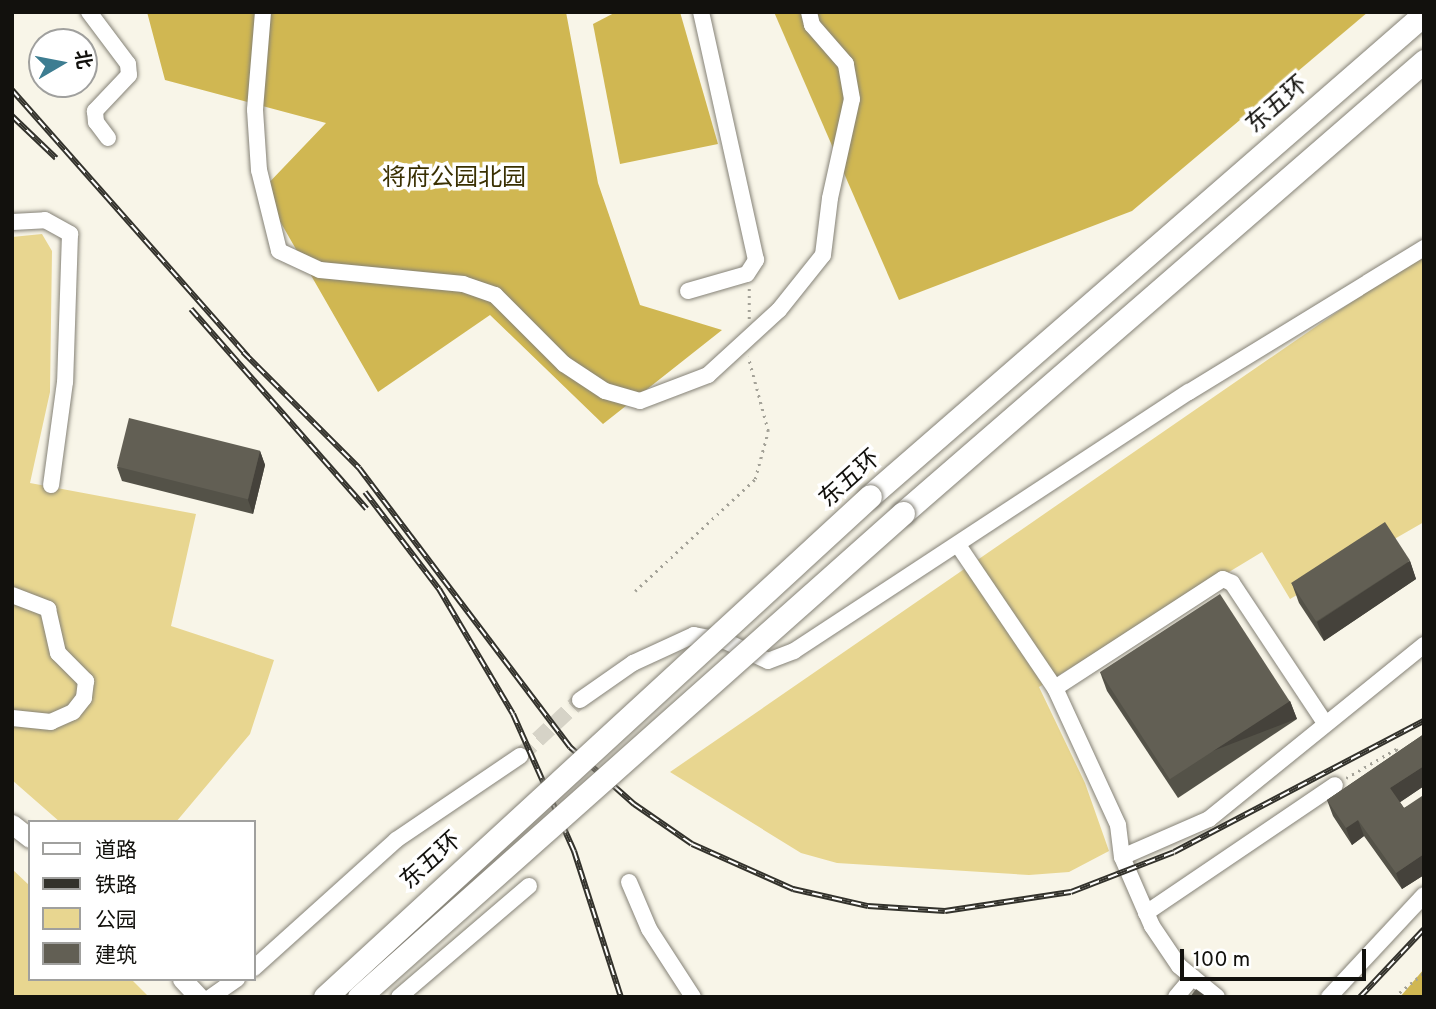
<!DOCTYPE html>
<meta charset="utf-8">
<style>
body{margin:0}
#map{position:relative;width:1436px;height:1009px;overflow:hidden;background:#f8f5e8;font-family:Overpass,"Noto Sans SC",sans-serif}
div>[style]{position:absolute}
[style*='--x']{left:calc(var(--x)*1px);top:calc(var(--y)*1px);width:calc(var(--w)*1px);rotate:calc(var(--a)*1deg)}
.green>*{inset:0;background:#e8d690}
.forest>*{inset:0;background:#d0b752}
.minor-tunnel>*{height:16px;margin-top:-8px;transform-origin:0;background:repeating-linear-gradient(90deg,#d6d3c7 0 16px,transparent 0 24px)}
.path>*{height:2.5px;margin-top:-1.25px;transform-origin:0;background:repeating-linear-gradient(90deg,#a4a298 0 2px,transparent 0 7px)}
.roads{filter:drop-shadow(0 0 2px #858277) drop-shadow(0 0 2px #858277)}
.minor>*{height:16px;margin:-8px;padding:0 8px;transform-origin:8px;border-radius:8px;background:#fff}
.major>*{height:19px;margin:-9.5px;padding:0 9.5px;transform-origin:9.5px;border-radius:9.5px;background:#fff}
.highway>*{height:23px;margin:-11.5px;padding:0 11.5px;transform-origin:11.5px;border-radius:11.5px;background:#fff}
.rail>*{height:6px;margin-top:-3px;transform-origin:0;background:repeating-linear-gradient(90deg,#fff 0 10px,#33322c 0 20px);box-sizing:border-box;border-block:2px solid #33322c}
.bridges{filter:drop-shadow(0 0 2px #858277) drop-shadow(0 0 2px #858277)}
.highway-bridge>*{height:23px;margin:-11.5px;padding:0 11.5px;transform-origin:11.5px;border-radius:11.5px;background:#fff}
.wall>*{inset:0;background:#545248}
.shaded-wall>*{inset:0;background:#45423b;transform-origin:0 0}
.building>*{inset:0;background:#625f54;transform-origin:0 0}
span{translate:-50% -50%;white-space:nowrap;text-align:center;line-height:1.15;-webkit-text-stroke:7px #fff;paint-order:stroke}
.street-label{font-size:24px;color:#12110d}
.park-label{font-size:24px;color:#3a3002}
.frame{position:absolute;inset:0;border:14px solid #12110d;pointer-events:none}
.legend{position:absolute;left:28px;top:820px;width:228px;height:161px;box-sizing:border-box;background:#fff;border:2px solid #a0a09e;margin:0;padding:9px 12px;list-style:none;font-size:21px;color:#12110d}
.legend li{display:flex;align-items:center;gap:14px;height:35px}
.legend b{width:35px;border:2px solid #a0a09e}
.north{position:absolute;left:28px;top:28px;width:70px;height:70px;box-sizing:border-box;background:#fff;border:2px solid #a0a09e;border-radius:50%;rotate:80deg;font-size:19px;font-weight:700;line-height:28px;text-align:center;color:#12110d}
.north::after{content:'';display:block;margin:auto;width:24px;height:32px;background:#3d7d91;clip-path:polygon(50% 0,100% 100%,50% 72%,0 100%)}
.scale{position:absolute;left:1180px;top:949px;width:186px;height:32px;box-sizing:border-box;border:4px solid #12110d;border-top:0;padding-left:9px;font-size:21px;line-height:24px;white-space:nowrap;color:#12110d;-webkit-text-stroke:5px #fff;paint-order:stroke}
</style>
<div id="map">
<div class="green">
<div style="clip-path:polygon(42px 234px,52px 251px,50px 392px,30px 483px,196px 514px,171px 626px,274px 660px,250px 734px,176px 822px,60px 822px,12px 780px,12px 237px)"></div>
<div style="clip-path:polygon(1424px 252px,1424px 522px,1290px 599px,1262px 552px,1039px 687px,1085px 783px,1109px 851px,1069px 872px,1029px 875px,837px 863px,801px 853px,670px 772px)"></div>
<div style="clip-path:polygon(12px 869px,30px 886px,30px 979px,131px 979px,149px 997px,12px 997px)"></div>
</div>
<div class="forest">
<div style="clip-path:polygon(147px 12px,566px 12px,598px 183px,640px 305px,722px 330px,603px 424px,490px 315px,378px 392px,262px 190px,326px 123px,165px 80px)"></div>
<div style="clip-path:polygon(616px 12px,680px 12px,718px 144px,620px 164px,593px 24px)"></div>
<div style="clip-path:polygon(774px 12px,1368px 12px,1132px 211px,899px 300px)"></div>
<div style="clip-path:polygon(1424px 969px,1424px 997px,1400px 997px)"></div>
</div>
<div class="minor-tunnel">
<div style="--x:520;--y:756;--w:82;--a:-43"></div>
</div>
<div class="path">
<div style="--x:749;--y:319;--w:31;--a:-90"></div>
<div style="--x:635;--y:591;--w:164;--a:-43"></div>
<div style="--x:755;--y:479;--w:50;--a:-74.8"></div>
<div style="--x:768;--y:431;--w:77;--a:-105.1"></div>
<div style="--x:1346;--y:778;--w:58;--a:-30.1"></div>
<div style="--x:1396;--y:749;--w:6;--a:45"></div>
<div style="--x:1394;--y:997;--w:38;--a:-39"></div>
</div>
<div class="roads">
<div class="minor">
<div style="--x:89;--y:12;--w:65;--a:53.1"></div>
<div style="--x:128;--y:64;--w:11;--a:85"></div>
<div style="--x:129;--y:75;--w:50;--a:133.4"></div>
<div style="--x:95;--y:111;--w:11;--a:85"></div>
<div style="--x:96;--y:122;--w:20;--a:53"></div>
<div style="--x:263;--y:12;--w:98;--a:94.7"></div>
<div style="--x:255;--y:110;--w:60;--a:86.2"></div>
<div style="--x:259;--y:170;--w:83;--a:76.1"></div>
<div style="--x:279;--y:251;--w:45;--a:24.9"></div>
<div style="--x:320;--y:270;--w:144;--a:5.6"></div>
<div style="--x:463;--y:284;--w:34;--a:19"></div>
<div style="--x:495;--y:295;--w:98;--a:45"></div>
<div style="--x:564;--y:364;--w:49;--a:33.4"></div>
<div style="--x:605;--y:391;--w:36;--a:16"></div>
<div style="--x:640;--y:401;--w:73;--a:-20.9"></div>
<div style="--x:708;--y:375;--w:96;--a:-42.5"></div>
<div style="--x:779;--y:310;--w:70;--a:-51.3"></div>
<div style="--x:823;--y:255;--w:57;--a:-83"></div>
<div style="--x:830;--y:198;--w:101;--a:-77.5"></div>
<div style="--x:852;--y:99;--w:36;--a:-100"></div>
<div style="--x:846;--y:64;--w:52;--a:-131.1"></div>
<div style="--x:812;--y:25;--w:13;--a:-103"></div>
<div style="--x:12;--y:222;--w:33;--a:-3"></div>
<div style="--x:45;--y:220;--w:29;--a:29"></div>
<div style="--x:70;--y:234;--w:148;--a:91.9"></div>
<div style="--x:65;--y:382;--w:104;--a:97.7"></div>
<div style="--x:688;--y:291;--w:61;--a:-16.1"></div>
<div style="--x:747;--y:274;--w:17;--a:-57"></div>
<div style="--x:756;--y:260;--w:254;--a:-102.5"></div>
<div style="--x:958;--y:545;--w:173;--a:55.9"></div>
<div style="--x:1055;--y:688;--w:151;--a:65.3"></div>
<div style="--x:1118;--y:825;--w:32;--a:83"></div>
<div style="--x:1122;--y:857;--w:75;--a:66.5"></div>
<div style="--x:1152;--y:926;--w:48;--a:56"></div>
<div style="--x:1179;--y:966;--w:49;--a:39.2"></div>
<div style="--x:12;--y:595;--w:39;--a:21"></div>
<div style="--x:48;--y:609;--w:45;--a:77.2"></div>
<div style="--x:58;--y:653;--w:40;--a:45"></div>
<div style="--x:86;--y:681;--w:17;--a:97"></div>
<div style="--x:84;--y:698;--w:18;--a:128"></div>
<div style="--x:73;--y:712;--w:24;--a:156"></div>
<div style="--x:51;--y:722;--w:39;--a:-174"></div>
<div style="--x:1055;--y:688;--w:200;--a:-33"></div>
<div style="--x:1223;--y:579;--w:10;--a:24"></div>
<div style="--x:1232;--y:583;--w:168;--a:56.4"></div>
<div style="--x:580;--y:700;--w:65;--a:-34.9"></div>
<div style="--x:633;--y:663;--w:67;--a:-24.7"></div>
<div style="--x:694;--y:635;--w:32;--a:11"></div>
<div style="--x:725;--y:641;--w:47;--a:24.9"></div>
<div style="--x:768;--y:661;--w:28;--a:-21"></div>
<div style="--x:794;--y:651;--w:472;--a:-33.3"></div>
<div style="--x:1189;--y:392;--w:276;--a:-31.5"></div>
<div style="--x:1122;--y:857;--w:95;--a:-23.6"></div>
<div style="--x:1209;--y:819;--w:277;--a:-39"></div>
<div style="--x:629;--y:882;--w:51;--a:66.9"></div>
<div style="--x:649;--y:929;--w:81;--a:57.1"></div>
<div style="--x:1146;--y:913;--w:228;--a:-34.1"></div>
<div style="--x:254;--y:968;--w:191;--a:-42"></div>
<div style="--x:396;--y:840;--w:150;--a:-34.1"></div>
<div style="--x:211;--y:997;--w:32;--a:-35"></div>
<div style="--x:399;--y:997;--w:171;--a:-40.5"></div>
<div style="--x:1176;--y:997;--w:26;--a:-50"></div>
<div style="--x:1329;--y:997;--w:139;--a:-47"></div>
</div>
<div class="major">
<div style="--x:12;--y:824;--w:23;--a:38"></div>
<div style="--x:182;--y:979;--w:25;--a:47"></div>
</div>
<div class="highway">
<div style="--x:870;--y:496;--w:734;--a:-41.02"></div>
<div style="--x:903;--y:513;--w:690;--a:-40.94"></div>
</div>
</div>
<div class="rail">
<div style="--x:12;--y:90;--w:356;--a:48.5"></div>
<div style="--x:12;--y:116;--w:61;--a:43.7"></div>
<div style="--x:191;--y:309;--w:266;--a:48.7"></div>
<div style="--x:243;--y:352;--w:164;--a:45"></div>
<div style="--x:359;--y:468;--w:350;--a:52.9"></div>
<div style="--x:570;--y:747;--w:86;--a:41.7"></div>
<div style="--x:634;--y:804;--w:70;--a:34.6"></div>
<div style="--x:692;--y:844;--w:111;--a:24"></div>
<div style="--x:793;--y:889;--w:77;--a:12.8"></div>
<div style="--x:868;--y:906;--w:77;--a:3.7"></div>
<div style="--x:945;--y:911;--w:127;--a:-8.6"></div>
<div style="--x:1071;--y:892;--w:110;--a:-21.2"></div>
<div style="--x:1174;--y:852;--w:282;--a:-27.7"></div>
<div style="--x:365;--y:492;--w:122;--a:52.7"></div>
<div style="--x:439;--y:589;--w:145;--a:59.4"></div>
<div style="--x:513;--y:714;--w:150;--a:66"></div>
<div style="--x:574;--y:851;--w:153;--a:72.2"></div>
<div style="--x:1360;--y:997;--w:93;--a:-46.7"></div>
</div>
<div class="bridges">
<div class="highway-bridge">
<div style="--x:325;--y:997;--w:740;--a:-42.59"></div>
<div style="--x:359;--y:997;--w:728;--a:-41.66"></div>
</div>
</div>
<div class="wall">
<div style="clip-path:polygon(260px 451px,265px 465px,253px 514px,122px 481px,117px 467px)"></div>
<div style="clip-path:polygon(1410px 561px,1416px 579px,1324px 641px,1299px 603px,1292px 584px)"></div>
<div style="clip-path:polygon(1100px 672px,1290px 701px,1297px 719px,1178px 798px,1107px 691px)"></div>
<div style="clip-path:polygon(1424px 734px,1424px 786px,1400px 802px,1404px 808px,1424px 798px,1424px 875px,1402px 889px,1364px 836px,1352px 845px,1333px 816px,1327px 800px)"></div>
</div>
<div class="shaded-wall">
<div style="clip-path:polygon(260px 451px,265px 465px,253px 514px,248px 500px)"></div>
<div style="clip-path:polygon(1410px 561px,1416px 579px,1324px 641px,1317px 622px)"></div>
<div style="left:1290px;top:701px;width:19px;height:143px;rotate:69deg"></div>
<div style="clip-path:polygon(1424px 766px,1424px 786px,1396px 805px,1390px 788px)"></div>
<div style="clip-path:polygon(1358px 820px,1364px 836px,1352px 845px,1346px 828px)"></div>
<div style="clip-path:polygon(1424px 854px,1424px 875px,1402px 889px,1396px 873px)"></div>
</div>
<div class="building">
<div style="left:129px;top:418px;width:135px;height:50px;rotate:14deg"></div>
<div style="left:1385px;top:522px;width:46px;height:112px;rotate:57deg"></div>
<div style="left:1220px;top:594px;width:128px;height:143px;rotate:57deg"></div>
<div style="clip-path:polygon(1424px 734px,1424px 766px,1390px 788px,1404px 808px,1422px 796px,1424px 798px,1424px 854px,1396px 873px,1358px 820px,1346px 828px,1327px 800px)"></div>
<div style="clip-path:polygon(1196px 989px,1207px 997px,1190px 997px)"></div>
</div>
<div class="street-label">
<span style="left:1278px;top:106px;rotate:-41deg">东五环</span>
<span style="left:851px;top:480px;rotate:-42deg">东五环</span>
<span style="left:432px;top:862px;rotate:-42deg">东五环</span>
</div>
<div class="park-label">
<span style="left:454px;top:180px">将府公园北园</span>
</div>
<div class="frame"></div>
<ul class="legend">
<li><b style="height:9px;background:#fff"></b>道路</li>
<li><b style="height:9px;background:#33322c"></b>铁路</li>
<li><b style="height:19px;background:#e8d690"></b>公园</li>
<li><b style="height:19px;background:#625f54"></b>建筑</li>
</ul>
<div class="north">北</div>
<div class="scale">100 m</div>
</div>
